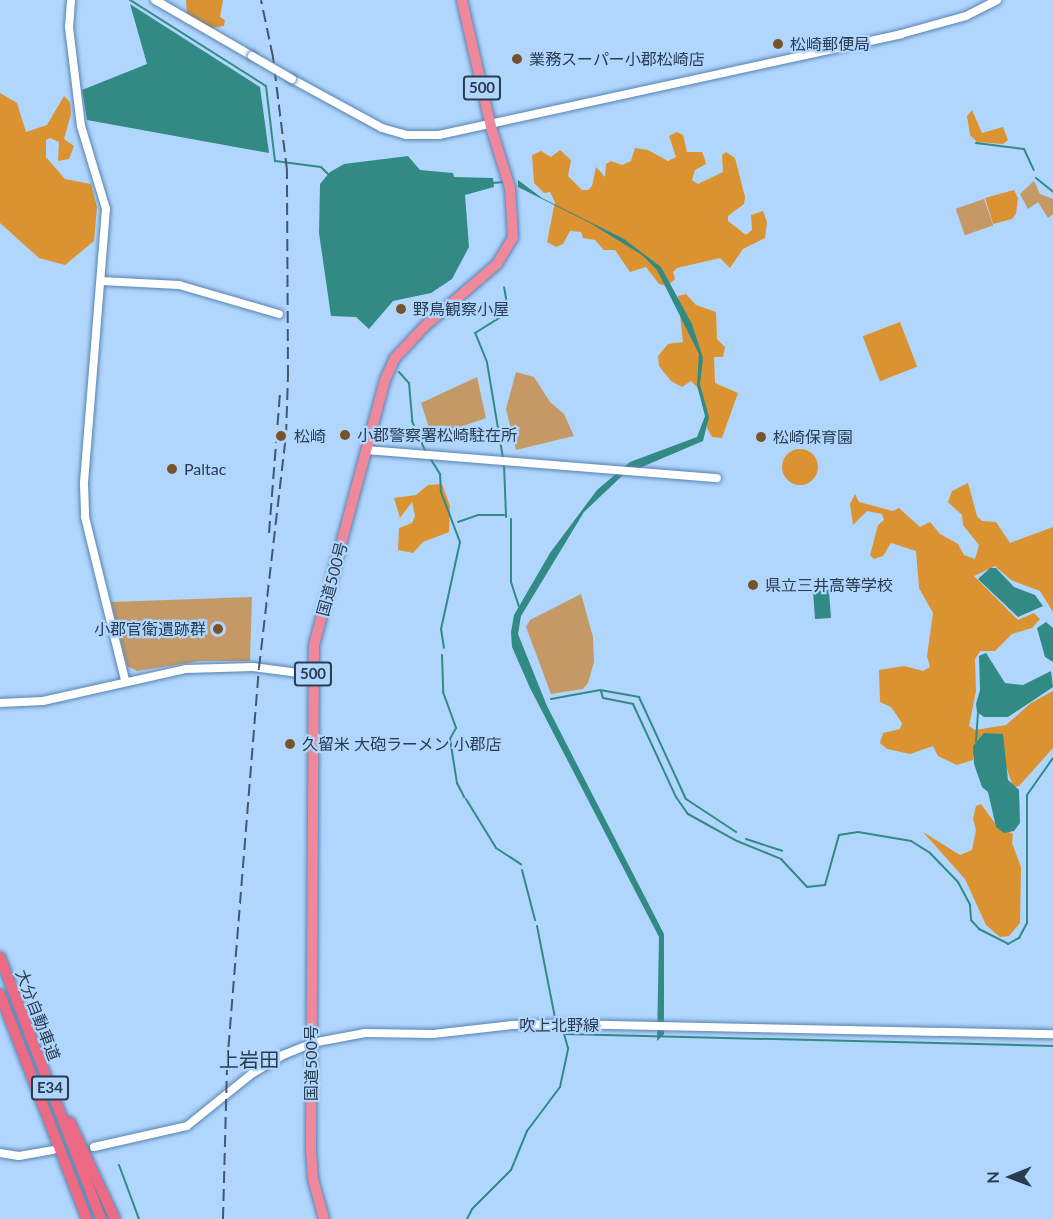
<!DOCTYPE html>
<meta charset="utf-8">
<style>
body{margin:0}
#map{position:relative;width:1053px;height:1219px;overflow:hidden;background:#b1d6fe;font-family:Lato,"Noto Sans JP",sans-serif}
div>[style]{position:absolute}
[style*='--x']{left:calc(var(--x)*1px);top:calc(var(--y)*1px);width:calc(var(--w)*1px);rotate:calc(var(--a)*1deg)}
.green>*{inset:0;background:#c59965;transform-origin:0 0}
.forest>*{inset:0;background:#da9330;transform-origin:0 0}
.round{border-radius:50%}
.water>*{inset:0;background:#328a85;transform-origin:0 0}
.stream>*{height:2px;margin:-1px;padding:0 1px;transform-origin:1px;border-radius:1px;background:#328a85}
.roads{filter:drop-shadow(0 0 2px #5783b0) drop-shadow(0 0 2px #5783b0)}
.tertiary>*{height:8px;margin:-4px;padding:0 4px;transform-origin:4px;border-radius:4px;background:#fff}
.secondary>*{height:8px;margin:-4px;padding:0 4px;transform-origin:4px;border-radius:4px;background:#fff}
.trunk>*{height:10px;margin:-5px;padding:0 5px;transform-origin:5px;border-radius:5px;background:#f0889c}
.motorway>*{height:10px;margin:-5px;padding:0 5px;transform-origin:5px;border-radius:5px;background:#ed6a84}
.rail>*{height:2px;margin-top:-1px;transform-origin:0;background:repeating-linear-gradient(90deg,#41576f 0 12px,transparent 0 18px)}
.bridges{filter:drop-shadow(0 0 2px #5783b0) drop-shadow(0 0 2px #5783b0)}
.tertiary-bridge>*{height:8px;margin:-4px;padding:0 4px;transform-origin:4px;border-radius:4px;background:#fff}
.dots>*{width:16px;height:16px;translate:-50% -50%;box-sizing:border-box;border:3px solid #b1d6fe;border-radius:50%}
span{translate:-50% -50%;white-space:nowrap;text-align:center;line-height:1.15;-webkit-text-stroke:4.5px #b1d6fe;paint-order:stroke}
.shield-label span{padding:2px 4px;background:#b1d6fe;border:2px solid;border-radius:4px;-webkit-text-stroke-width:0}
.shield-label{font-size:15px;color:#293c50;font-weight:700}
.poi-label{font-size:16px;color:#293c50}
.left{translate:0 -50%;text-align:left}
.right{translate:-100% -50%;text-align:right}
.street-label{font-size:16px;color:#293c50}
.quarter-label{font-size:20px;color:#293c50}
.north{position:absolute;left:981px;top:1147px;width:60px;height:60px;-webkit-text-stroke:4px #b1d6fe;paint-order:stroke;rotate:269deg;font-size:16px;font-weight:700;line-height:24px;text-align:center;color:#293c50}
.north::after{content:'';display:block;margin:auto;width:21px;height:27px;background:#293c50;clip-path:polygon(50% 0,100% 100%,50% 72%,0 100%)}
</style>
<div id="map">
<div class="green">
<div style="clip-path:polygon(1034px 181px,1040px 194px,1053px 199px,1053px 214px,1048px 218px,1038px 202px,1028px 209px,1020px 194px)"></div>
<div style="left:984px;top:199px;width:28px;height:30px;rotate:71deg"></div>
<div style="clip-path:polygon(516px 372px,534px 377px,550px 402px,564px 414px,574px 436px,516px 450px,506px 409px)"></div>
<div style="clip-path:polygon(477px 377px,486px 418px,432px 437px,421px 403px)"></div>
<div style="clip-path:polygon(581px 594px,593px 637px,594px 662px,588px 683px,583px 689px,551px 694px,526px 627px,530px 620px)"></div>
<div style="clip-path:polygon(252px 597px,250px 661px,200px 661px,137px 671px,127px 666px,111px 602px)"></div>
</div>
<div class="forest">
<div style="clip-path:polygon(186px 0,223px 0,220px 17px,225px 20px,224px 26px,212px 28px,197px 23px,187px 16px)"></div>
<div style="clip-path:polygon(0 93px,17px 103px,26px 132px,47px 125px,64px 96px,70px 102px,71px 114px,64px 139px,74px 146px,69px 159px,58px 161px,59px 142px,50px 138px,46px 140px,46px 157px,65px 179px,91px 184px,97px 207px,94px 241px,65px 265px,39px 258px,0 223px)"></div>
<div style="clip-path:polygon(972px 110px,982px 133px,1003px 127px,1008px 140px,1003px 144px,977px 142px,970px 135px,967px 116px)"></div>
<div style="clip-path:polygon(677px 132px,683px 135px,687px 152px,702px 152px,704px 157px,706px 164px,695px 170px,692px 180px,698px 184px,723px 172px,722px 155px,726px 152px,735px 158px,745px 197px,744px 204px,728px 216px,728px 221px,746px 235px,752px 230px,751px 215px,763px 211px,767px 222px,765px 238px,743px 249px,730px 268px,720px 258px,677px 268px,673px 272px,675px 279px,667px 286px,659px 284px,646px 267px,630px 272px,615px 250px,604px 250px,595px 240px,583px 238px,581px 232px,570px 231px,563px 244px,556px 247px,547px 242px,555px 202px,550px 192px,544px 193px,534px 183px,532px 155px,541px 151px,551px 157px,560px 150px,571px 160px,568px 176px,582px 190px,588px 190px,592px 186px,596px 167px,605px 177px,606px 164px,611px 161px,622px 165px,631px 161px,635px 148px,648px 150px,668px 161px,676px 157px,669px 136px)"></div>
<div style="clip-path:polygon(1014px 190px,1018px 198px,1016px 214px,1012px 219px,993px 224px,985px 198px)"></div>
<div style="clip-path:polygon(686px 294px,696px 305px,716px 312px,717px 339px,725px 347px,723px 357px,714px 357px,715px 383px,738px 393px,722px 438px,712px 437px,707px 428px,707px 415px,697px 387px,691px 381px,682px 387px,671px 381px,659px 366px,658px 356px,668px 344px,683px 342px,678px 296px)"></div>
<div style="left:900px;top:322px;width:48px;height:40px;rotate:69deg"></div>
<div class="round" style="left:782px;top:449px;width:36px;height:36px"></div>
<div style="clip-path:polygon(968px 483px,977px 516px,982px 521px,996px 522px,1010px 543px,1053px 527px,1053px 612px,1040px 591px,1011px 580px,995px 566px,974px 576px,1018px 620px,1034px 613px,1040px 619px,1032px 628px,1012px 634px,995px 651px,980px 651px,975px 659px,976px 691px,969px 726px,975px 730px,1006px 725px,1031px 703px,1053px 691px,1053px 748px,1019px 786px,1013px 787px,1002px 754px,975px 749px,973px 760px,957px 765px,938px 756px,933px 746px,910px 754px,887px 749px,880px 743px,883px 733px,900px 729px,902px 723px,891px 707px,880px 702px,879px 670px,904px 666px,923px 671px,930px 667px,927px 656px,933px 613px,919px 588px,916px 551px,891px 543px,883px 556px,874px 559px,870px 555px,878px 525px,884px 520px,882px 514px,867px 511px,853px 525px,850px 504px,855px 494px,859px 502px,893px 511px,899px 508px,920px 527px,930px 522px,940px 534px,958px 544px,964px 555px,975px 559px,979px 545px,963px 525px,962px 515px,948px 502px,952px 491px)"></div>
<div style="clip-path:polygon(442px 484px,450px 506px,449px 532px,423px 542px,413px 553px,398px 550px,399px 528px,412px 523px,415px 516px,412px 502px,400px 518px,394px 498px,416px 495px,428px 485px)"></div>
<div style="clip-path:polygon(981px 804px,997px 826px,1013px 834px,1012px 843px,1021px 867px,1020px 923px,1009px 936px,1000px 937px,986px 925px,965px 879px,923px 832px,960px 855px,972px 850px,976px 830px,973px 819px,976px 806px)"></div>
</div>
<div class="water">
<div style="clip-path:polygon(130px 4px,260px 87px,269px 153px,87px 120px,82px 90px,147px 64px)"></div>
<div style="clip-path:polygon(408px 156px,420px 170px,453px 173px,454px 177px,493px 178px,494px 187px,465px 195px,469px 247px,452px 279px,431px 293px,393px 301px,369px 329px,356px 317px,331px 316px,319px 233px,320px 184px,330px 172px,344px 164px)"></div>
<div style="clip-path:polygon(518px 180px,542px 198px,624px 239px,661px 267px,692px 324px,703px 358px,700px 384px,709px 417px,703px 441px,623px 475px,584px 512px,521px 616px,518px 634px,547px 706px,664px 934px,664px 1034px,657px 1041px,659px 937px,530px 688px,512px 647px,511px 632px,514px 615px,550px 553px,597px 490px,630px 462px,697px 437px,705px 416px,697px 385px,699px 354px,657px 270px,642px 255px,590px 223px,518px 187px)"></div>
<div style="clip-path:polygon(990px 568px,996px 568px,1014px 587px,1035px 595px,1043px 606px,1018px 617px,978px 579px)"></div>
<div style="left:829px;top:590px;width:28px;height:16px;rotate:86deg"></div>
<div style="clip-path:polygon(1046px 622px,1053px 628px,1053px 662px,1045px 657px,1037px 628px)"></div>
<div style="clip-path:polygon(986px 653px,1005px 683px,1023px 685px,1051px 671px,1053px 687px,1008px 717px,984px 717px,977px 712px,976px 704px,980px 690px,979px 656px)"></div>
<div style="clip-path:polygon(984px 733px,1003px 734px,1008px 780px,1019px 790px,1020px 823px,1014px 831px,1004px 833px,996px 827px,988px 792px,982px 787px,974px 764px,973px 746px)"></div>
</div>
<div class="stream">
<div style="--x:130;--y:0;--w:161;--a:32.3"></div>
<div style="--x:266;--y:86;--w:76;--a:83.2"></div>
<div style="--x:275;--y:161;--w:46;--a:7.4"></div>
<div style="--x:321;--y:167;--w:11;--a:45"></div>
<div style="--x:976;--y:143;--w:48;--a:7.1"></div>
<div style="--x:1024;--y:149;--w:23;--a:65"></div>
<div style="--x:1036;--y:178;--w:22;--a:39"></div>
<div style="--x:492;--y:183;--w:12;--a:-5"></div>
<div style="--x:399;--y:372;--w:15;--a:48"></div>
<div style="--x:409;--y:383;--w:38;--a:85"></div>
<div style="--x:412;--y:421;--w:36;--a:66"></div>
<div style="--x:430;--y:458;--w:19;--a:58"></div>
<div style="--x:440;--y:474;--w:18;--a:87"></div>
<div style="--x:441;--y:492;--w:53;--a:69.2"></div>
<div style="--x:460;--y:542;--w:89;--a:102.3"></div>
<div style="--x:441;--y:629;--w:19;--a:81"></div>
<div style="--x:503;--y:458;--w:97;--a:-99.5"></div>
<div style="--x:487;--y:362;--w:31;--a:-112"></div>
<div style="--x:475;--y:333;--w:32;--a:-32"></div>
<div style="--x:502;--y:316;--w:13;--a:-67"></div>
<div style="--x:507;--y:304;--w:17;--a:-100"></div>
<div style="--x:504;--y:464;--w:53;--a:87.8"></div>
<div style="--x:511;--y:519;--w:63;--a:90"></div>
<div style="--x:511;--y:582;--w:26;--a:72"></div>
<div style="--x:458;--y:522;--w:21;--a:-19"></div>
<div style="--x:478;--y:515;--w:26;--a:0"></div>
<div style="--x:442;--y:655;--w:37;--a:88"></div>
<div style="--x:443;--y:692;--w:38;--a:70"></div>
<div style="--x:456;--y:728;--w:13;--a:119"></div>
<div style="--x:450;--y:739;--w:45;--a:81"></div>
<div style="--x:457;--y:783;--w:16;--a:63"></div>
<div style="--x:601;--y:691;--w:7;--a:74"></div>
<div style="--x:603;--y:698;--w:31;--a:11"></div>
<div style="--x:633;--y:704;--w:102;--a:65.2"></div>
<div style="--x:676;--y:797;--w:21;--a:55"></div>
<div style="--x:688;--y:814;--w:56;--a:28.9"></div>
<div style="--x:737;--y:841;--w:48;--a:22.2"></div>
<div style="--x:781;--y:859;--w:38;--a:47"></div>
<div style="--x:807;--y:887;--w:18;--a:-6"></div>
<div style="--x:825;--y:885;--w:52;--a:-74.4"></div>
<div style="--x:839;--y:835;--w:19;--a:-9"></div>
<div style="--x:858;--y:832;--w:54;--a:9.6"></div>
<div style="--x:911;--y:841;--w:22;--a:32"></div>
<div style="--x:930;--y:853;--w:40;--a:46"></div>
<div style="--x:958;--y:882;--w:26;--a:62"></div>
<div style="--x:970;--y:905;--w:15;--a:86"></div>
<div style="--x:971;--y:920;--w:12;--a:48"></div>
<div style="--x:979;--y:929;--w:33;--a:27"></div>
<div style="--x:1008;--y:944;--w:13;--a:-29"></div>
<div style="--x:1019;--y:938;--w:17;--a:-62"></div>
<div style="--x:1027;--y:923;--w:128;--a:-90"></div>
<div style="--x:1027;--y:795;--w:45;--a:-54.9"></div>
<div style="--x:551;--y:699;--w:50;--a:-10.4"></div>
<div style="--x:600;--y:690;--w:40;--a:10"></div>
<div style="--x:639;--y:697;--w:112;--a:65.3"></div>
<div style="--x:686;--y:799;--w:60;--a:33.4"></div>
<div style="--x:976;--y:741;--w:28;--a:-86"></div>
<div style="--x:466;--y:799;--w:57;--a:58.5"></div>
<div style="--x:496;--y:848;--w:30;--a:33"></div>
<div style="--x:746;--y:839;--w:38;--a:18"></div>
<div style="--x:522;--y:870;--w:52;--a:75.4"></div>
<div style="--x:537;--y:926;--w:94;--a:78.9"></div>
<div style="--x:119;--y:1165;--w:58;--a:69.7"></div>
<div style="--x:467;--y:1219;--w:11;--a:-63"></div>
<div style="--x:472;--y:1209;--w:55;--a:-45"></div>
<div style="--x:511;--y:1170;--w:42;--a:-67.7"></div>
<div style="--x:527;--y:1131;--w:55;--a:-53.1"></div>
<div style="--x:560;--y:1087;--w:40;--a:-78"></div>
<div style="--x:568;--y:1048;--w:15;--a:-106"></div>
<div style="--x:564;--y:1034;--w:489;--a:1.4"></div>
</div>
<div class="roads">
<div class="tertiary">
<div style="--x:71;--y:0;--w:27;--a:94"></div>
<div style="--x:69;--y:27;--w:100;--a:83.1"></div>
<div style="--x:81;--y:126;--w:87;--a:73.2"></div>
<div style="--x:106;--y:209;--w:276;--a:94.6"></div>
<div style="--x:84;--y:484;--w:33;--a:88"></div>
<div style="--x:85;--y:517;--w:168;--a:76.2"></div>
<div style="--x:155;--y:0;--w:112;--a:30"></div>
<div style="--x:292;--y:79;--w:102;--a:28.6"></div>
<div style="--x:382;--y:128;--w:25;--a:16"></div>
<div style="--x:406;--y:135;--w:33;--a:0"></div>
<div style="--x:439;--y:135;--w:473;--a:-12.3"></div>
<div style="--x:901;--y:34;--w:67;--a:-15.5"></div>
<div style="--x:966;--y:16;--w:35;--a:-27"></div>
<div style="--x:101;--y:281;--w:78;--a:2.9"></div>
<div style="--x:179;--y:285;--w:104;--a:16.2"></div>
<div style="--x:367;--y:450;--w:351;--a:4.6"></div>
<div style="--x:0;--y:703;--w:43;--a:-2.7"></div>
<div style="--x:43;--y:701;--w:147;--a:-12.6"></div>
<div style="--x:186;--y:669;--w:67;--a:-1.7"></div>
<div style="--x:253;--y:667;--w:61;--a:7.6"></div>
</div>
<div class="secondary">
<div style="--x:94;--y:1147;--w:95;--a:-12.7"></div>
<div style="--x:187;--y:1126;--w:85;--a:-38.8"></div>
<div style="--x:253;--y:1073;--w:35;--a:-31"></div>
<div style="--x:283;--y:1055;--w:31;--a:-22"></div>
<div style="--x:312;--y:1043;--w:54;--a:-10.7"></div>
<div style="--x:365;--y:1033;--w:68;--a:0.8"></div>
<div style="--x:433;--y:1034;--w:80;--a:-6.5"></div>
<div style="--x:512;--y:1025;--w:51;--a:-1.1"></div>
<div style="--x:563;--y:1024;--w:490;--a:1.2"></div>
<div style="--x:0;--y:1153;--w:19;--a:9"></div>
<div style="--x:19;--y:1156;--w:34;--a:-10"></div>
</div>
<div class="trunk">
<div style="--x:324;--y:1219;--w:41;--a:-105.4"></div>
<div style="--x:313;--y:1179;--w:30;--a:-94"></div>
<div style="--x:311;--y:1149;--w:504;--a:-89.66"></div>
<div style="--x:314;--y:645;--w:274;--a:-75"></div>
<div style="--x:385;--y:380;--w:24;--a:-66"></div>
<div style="--x:395;--y:358;--w:44;--a:-46.8"></div>
<div style="--x:425;--y:326;--w:95;--a:-40.7"></div>
<div style="--x:497;--y:264;--w:31;--a:-59"></div>
<div style="--x:513;--y:237;--w:49;--a:-93.5"></div>
<div style="--x:510;--y:188;--w:64;--a:-107.3"></div>
<div style="--x:491;--y:127;--w:130;--a:-102.9"></div>
</div>
<div class="motorway">
<div style="--x:0;--y:957;--w:281;--a:68.9"></div>
<div style="--x:0;--y:994;--w:241;--a:68.9"></div>
<div style="--x:70;--y:1122;--w:107;--a:65.1"></div>
</div>
</div>
<div class="rail">
<div style="--x:269;--y:533;--w:141;--a:-85.5"></div>
<div style="--x:223;--y:1219;--w:154;--a:-88.5"></div>
<div style="--x:227;--y:1065;--w:398;--a:-85.4"></div>
<div style="--x:259;--y:668;--w:234;--a:-83.4"></div>
<div style="--x:286;--y:436;--w:59;--a:-88.1"></div>
<div style="--x:288;--y:377;--w:207;--a:-90.3"></div>
<div style="--x:287;--y:170;--w:114;--a:-97.1"></div>
<div style="--x:273;--y:57;--w:58;--a:-101.9"></div>
</div>
<div class="bridges">
<div class="tertiary-bridge">
<div style="--x:252;--y:56;--w:46;--a:29.9"></div>
</div>
</div>
<div class="dots">
<div style="left:778px;top:44px;background:#76542b"></div>
<div style="left:517px;top:59px;background:#76542b"></div>
<div style="left:401px;top:309px;background:#76542b"></div>
<div style="left:345px;top:435px;background:#76542b"></div>
<div style="left:281px;top:436px;background:#76542b"></div>
<div style="left:761px;top:437px;background:#76542b"></div>
<div style="left:172px;top:469px;background:#76542b"></div>
<div style="left:753px;top:585px;background:#76542b"></div>
<div style="left:218px;top:629px;background:#76542b"></div>
<div style="left:290px;top:744px;background:#76542b"></div>
</div>
<div class="shield-label">
<span style="left:482px;top:88px">500</span>
<span style="left:313px;top:674px">500</span>
<span style="left:50px;top:1088px">E34</span>
</div>
<div class="poi-label">
<span class="left" style="left:790px;top:44px">松崎郵便局</span>
<span class="left" style="left:529px;top:59px">業務スーパー小郡松崎店</span>
<span class="left" style="left:413px;top:309px">野鳥観察小屋</span>
<span class="left" style="left:357px;top:435px">小郡警察署松崎駐在所</span>
<span class="left" style="left:294px;top:436px">松崎</span>
<span class="left" style="left:773px;top:437px">松崎保育園</span>
<span class="left" style="left:184px;top:469px">Paltac</span>
<span class="left" style="left:765px;top:585px">県立三井高等学校</span>
<span class="right" style="left:206px;top:629px">小郡官衛遺跡群</span>
<span class="left" style="left:302px;top:744px">久留米 大砲ラーメン 小郡店</span>
</div>
<div class="street-label">
<span style="left:332px;top:579px;rotate:-75deg">国道500号</span>
<span style="left:38px;top:1015px;rotate:69deg">大分自動車道</span>
<span style="left:559px;top:1025px">吹上北野線</span>
<span style="left:311px;top:1063px;rotate:-90deg">国道500号</span>
</div>
<div class="quarter-label">
<span style="left:249px;top:1059px">上岩田</span>
</div>
<div class="north">N</div>
</div>
